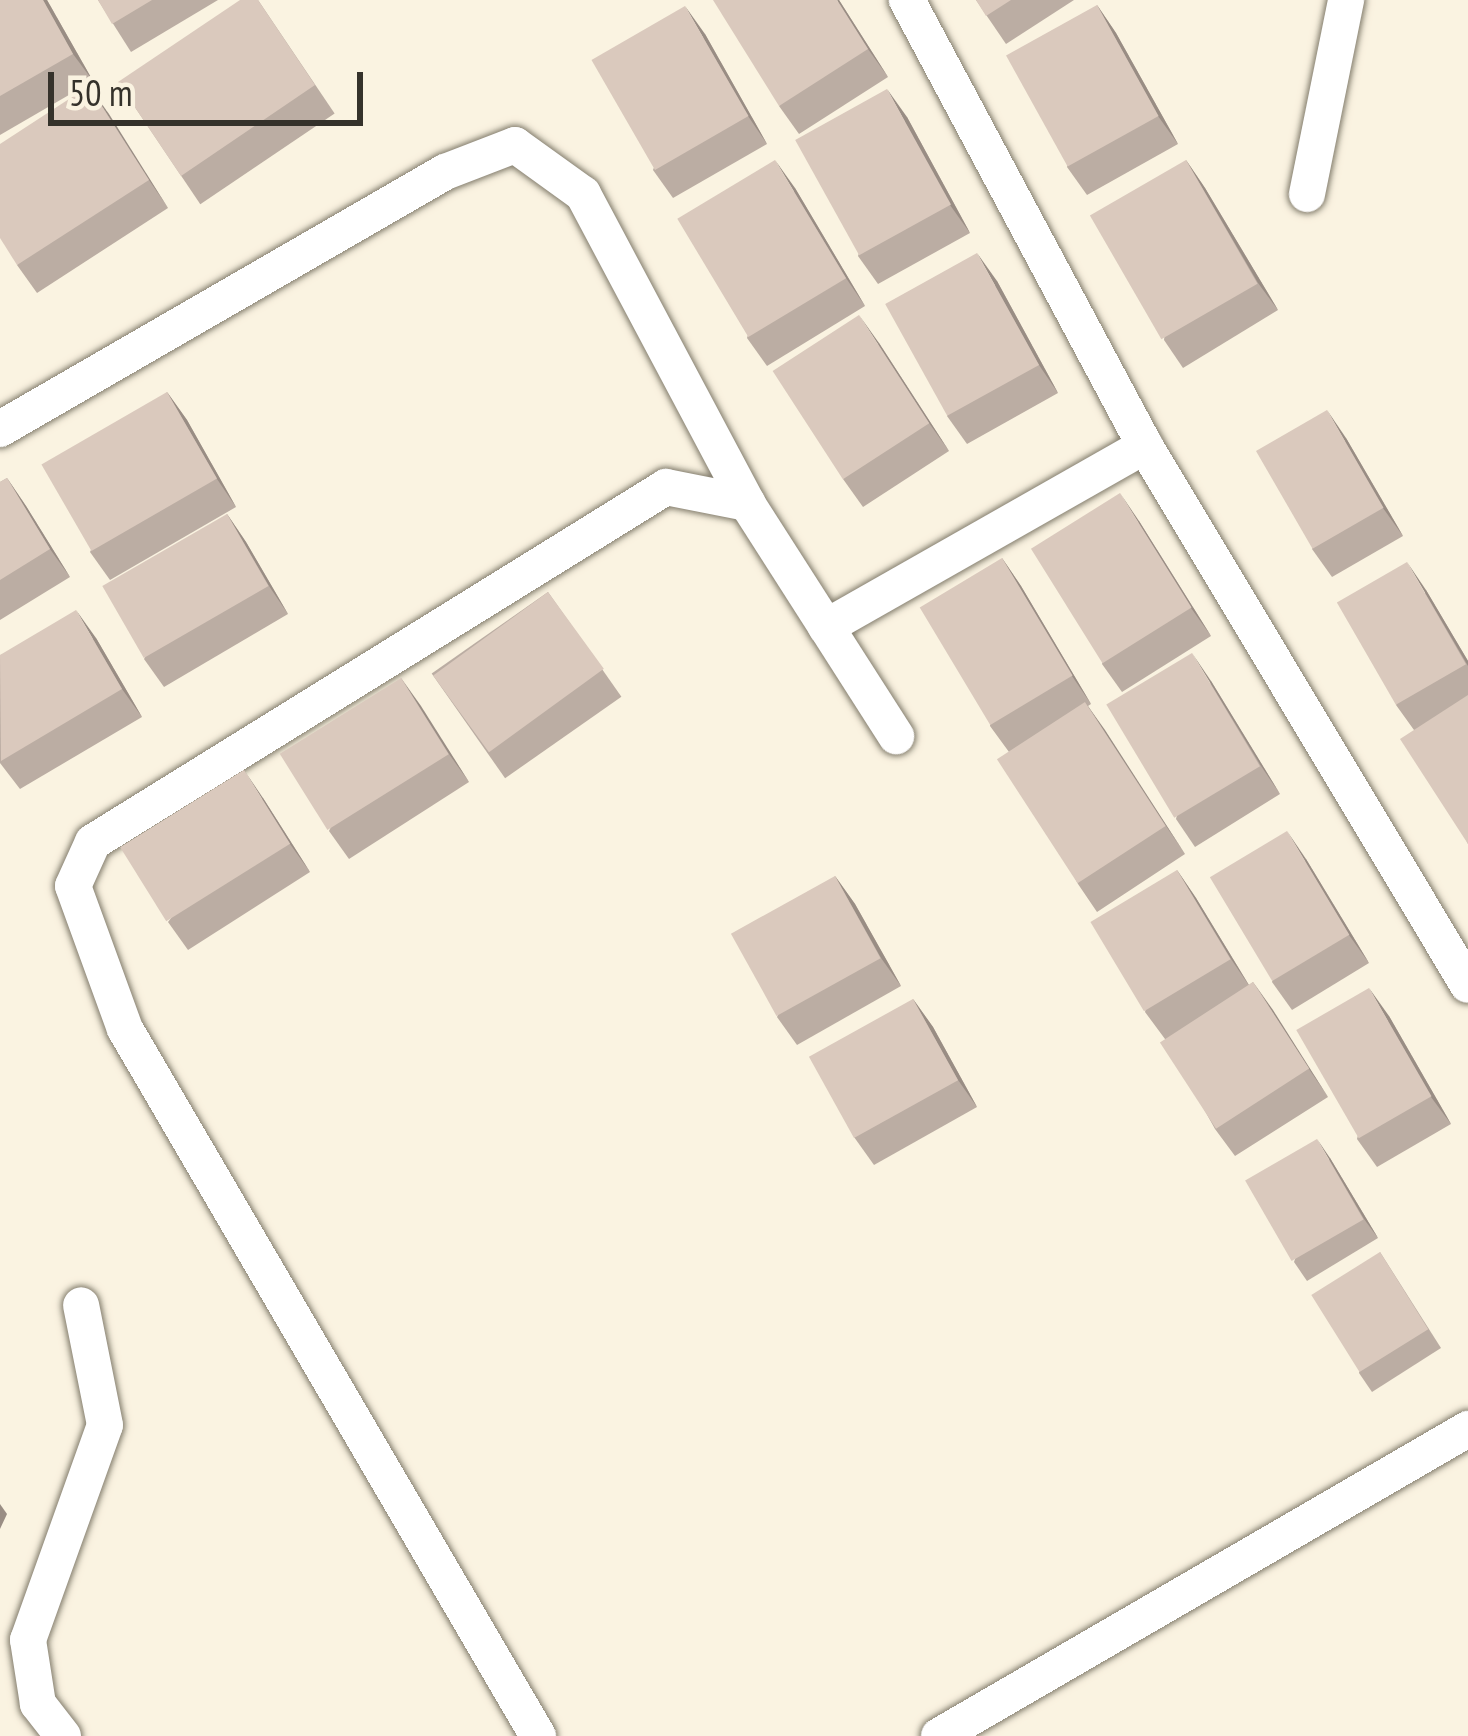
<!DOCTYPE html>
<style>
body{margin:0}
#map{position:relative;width:1468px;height:1736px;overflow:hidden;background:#faf3e1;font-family:"PT Sans Narrow",sans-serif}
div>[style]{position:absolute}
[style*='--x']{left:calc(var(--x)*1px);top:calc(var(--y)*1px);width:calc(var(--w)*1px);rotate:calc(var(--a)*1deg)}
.roads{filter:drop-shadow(0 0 3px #837d6d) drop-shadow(0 0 3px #837d6d)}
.street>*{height:36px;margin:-18px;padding:0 18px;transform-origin:18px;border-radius:18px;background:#fff}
.wall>*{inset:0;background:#bbada3;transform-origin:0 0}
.shaded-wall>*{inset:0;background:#998d84}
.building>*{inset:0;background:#dac9bd;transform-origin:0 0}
span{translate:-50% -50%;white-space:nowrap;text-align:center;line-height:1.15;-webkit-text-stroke:9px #faf3e1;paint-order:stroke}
.scale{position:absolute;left:48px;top:72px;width:315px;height:54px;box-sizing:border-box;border:6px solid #35322b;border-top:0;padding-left:15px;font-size:36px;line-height:42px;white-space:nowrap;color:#35322b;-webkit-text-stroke:9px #faf3e1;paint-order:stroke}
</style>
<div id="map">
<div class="roads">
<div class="street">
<div style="--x:1307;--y:194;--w:198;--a:-78.6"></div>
<div style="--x:0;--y:429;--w:514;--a:-30.01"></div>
<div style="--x:445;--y:172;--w:75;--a:-21.1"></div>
<div style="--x:515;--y:145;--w:84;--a:35.8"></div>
<div style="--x:583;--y:194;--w:350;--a:62"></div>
<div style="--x:1145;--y:446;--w:628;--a:59.07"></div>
<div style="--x:826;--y:627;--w:367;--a:-29.6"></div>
<div style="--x:1145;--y:446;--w:506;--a:-118.09"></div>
<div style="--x:63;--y:1736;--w:41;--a:-128"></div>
<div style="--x:38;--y:1704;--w:65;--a:-98.9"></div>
<div style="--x:28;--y:1640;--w:228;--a:-70.3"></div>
<div style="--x:105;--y:1425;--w:122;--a:-101.3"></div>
<div style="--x:538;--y:1736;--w:819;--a:-120.29"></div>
<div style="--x:125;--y:1029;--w:152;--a:-110"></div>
<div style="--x:73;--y:886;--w:48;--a:-65.6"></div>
<div style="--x:93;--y:842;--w:674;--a:-31.78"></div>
<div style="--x:666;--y:487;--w:83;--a:11.2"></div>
<div style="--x:747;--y:503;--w:277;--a:57.4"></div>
<div style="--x:939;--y:1736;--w:612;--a:-30.13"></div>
</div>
</div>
<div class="wall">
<div style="clip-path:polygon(0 0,47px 0,93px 81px,0 135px)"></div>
<div style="clip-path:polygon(98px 0,218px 0,131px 52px)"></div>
<div style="left:258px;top:0;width:137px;height:162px;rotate:56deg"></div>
<div style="clip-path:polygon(839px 0,888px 77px,799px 134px,779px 106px)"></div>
<div style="clip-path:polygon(976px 0,1074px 0,1006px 44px)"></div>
<div style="clip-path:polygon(1097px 5px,1116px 33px,1178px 144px,1087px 195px,1067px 167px)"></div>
<div style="clip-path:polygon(705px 34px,767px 144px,673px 198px,653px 170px)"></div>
<div style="clip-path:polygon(89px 86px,168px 208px,37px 293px,17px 265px)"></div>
<div style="clip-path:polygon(907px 117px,970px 233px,878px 284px,858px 256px)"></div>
<div style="clip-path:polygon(1186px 160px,1205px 188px,1278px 310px,1183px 368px,1164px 340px)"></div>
<div style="clip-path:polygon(795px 188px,865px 306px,767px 366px,747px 338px)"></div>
<div style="clip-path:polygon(997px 281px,1058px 393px,967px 444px,947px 416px)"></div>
<div style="clip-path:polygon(879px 343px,949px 451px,863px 507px,843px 479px)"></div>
<div style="clip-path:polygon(167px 392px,187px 420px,236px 507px,110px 580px,90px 552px)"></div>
<div style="clip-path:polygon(1346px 438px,1403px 536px,1332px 577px,1312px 549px)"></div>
<div style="clip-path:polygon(7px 478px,26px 506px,70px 577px,0 620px,0 482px)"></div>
<div style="clip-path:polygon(227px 514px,246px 542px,288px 614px,164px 687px,144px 659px)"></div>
<div style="clip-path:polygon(1139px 521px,1211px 636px,1122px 692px,1102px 664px)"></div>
<div style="clip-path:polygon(1002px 558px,1021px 586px,1091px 704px,1088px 706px,1185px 854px,1097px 912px,1078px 884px,1009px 752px,990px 726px)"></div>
<div style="clip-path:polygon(1426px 590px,1468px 661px,1468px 844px,1414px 730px,1396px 705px)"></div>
<div style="left:548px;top:592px;width:128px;height:142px;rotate:55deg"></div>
<div style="clip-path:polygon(96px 638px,142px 717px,20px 789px,0 763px,0 655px)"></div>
<div style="clip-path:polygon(401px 678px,469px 782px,349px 859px,329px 831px)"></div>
<div style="clip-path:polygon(1211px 681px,1280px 794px,1195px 847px,1176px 819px)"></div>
<div style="clip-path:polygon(263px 798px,310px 872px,188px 950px,168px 922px)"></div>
<div style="clip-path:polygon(1306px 859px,1369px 963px,1292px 1010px,1272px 982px)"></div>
<div style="clip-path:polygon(1177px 870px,1196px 898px,1249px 985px,1253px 982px,1328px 1097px,1235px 1156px,1215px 1129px,1165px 1039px,1145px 1012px)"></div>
<div style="clip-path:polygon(835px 876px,855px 904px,901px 986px,797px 1045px,777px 1017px)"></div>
<div style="clip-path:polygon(913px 999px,933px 1027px,977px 1107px,874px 1165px,854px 1137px)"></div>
<div style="clip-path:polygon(1389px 1016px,1451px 1124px,1377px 1167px,1357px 1139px)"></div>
<div style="clip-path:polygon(1330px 1158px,1378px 1238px,1307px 1281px,1294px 1262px)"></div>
<div style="clip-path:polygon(1380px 1252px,1441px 1348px,1372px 1392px,1359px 1373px)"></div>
</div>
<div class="shaded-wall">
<div style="clip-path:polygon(43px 0,47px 0,93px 81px,73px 54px)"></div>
<div style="clip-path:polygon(837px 0,839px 0,888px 77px,868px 49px)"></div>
<div style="clip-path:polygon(1097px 5px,1116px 33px,1178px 144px,1158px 116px)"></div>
<div style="clip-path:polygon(685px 6px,705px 34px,767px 144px,748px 116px)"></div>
<div style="clip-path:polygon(89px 86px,109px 114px,168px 208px,149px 180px)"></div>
<div style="clip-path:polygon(887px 89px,907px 117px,970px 233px,950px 205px)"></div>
<div style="clip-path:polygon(775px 160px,795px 188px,865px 306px,846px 278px)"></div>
<div style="clip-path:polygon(1186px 160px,1205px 188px,1278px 310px,1258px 283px)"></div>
<div style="clip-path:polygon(977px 253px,997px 281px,1058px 393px,1039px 365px)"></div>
<div style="clip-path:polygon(859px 315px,879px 343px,949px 451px,929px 423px)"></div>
<div style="clip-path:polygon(167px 392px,187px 420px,236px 507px,217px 479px)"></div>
<div style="clip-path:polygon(1327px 410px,1346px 438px,1403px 536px,1383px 508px)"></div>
<div style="clip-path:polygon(7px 478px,26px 506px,70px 577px,50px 549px)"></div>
<div style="clip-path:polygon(1120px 493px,1139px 521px,1211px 636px,1191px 608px)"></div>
<div style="clip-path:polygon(227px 514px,246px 542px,288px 614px,269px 586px)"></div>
<div style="clip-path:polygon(1002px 558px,1021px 586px,1091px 704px,1072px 676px)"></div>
<div style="clip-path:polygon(1407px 562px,1426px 590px,1468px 661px,1468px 666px)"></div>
<div style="clip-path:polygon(76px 610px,96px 638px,142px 717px,122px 689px)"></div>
<div style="clip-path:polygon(1192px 653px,1211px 681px,1280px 794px,1261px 766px)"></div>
<div style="clip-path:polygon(401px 678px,421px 706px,469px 782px,449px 754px)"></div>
<div style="clip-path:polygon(1085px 702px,1105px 730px,1185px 854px,1166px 826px)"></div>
<div style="clip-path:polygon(244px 770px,263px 798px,310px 872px,290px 844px)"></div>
<div style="clip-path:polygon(1287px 831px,1306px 859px,1369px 963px,1349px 935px)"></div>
<div style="clip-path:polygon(1177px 870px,1196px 898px,1250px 987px,1231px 959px)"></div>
<div style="clip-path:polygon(835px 876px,855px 904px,901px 986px,881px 958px)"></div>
<div style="clip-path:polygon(1253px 982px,1273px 1010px,1328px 1097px,1309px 1069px)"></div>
<div style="clip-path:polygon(1369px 988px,1389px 1016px,1451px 1124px,1431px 1097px)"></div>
<div style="clip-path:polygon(913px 999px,933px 1027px,977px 1107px,958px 1080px)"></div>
<div style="clip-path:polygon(1317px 1139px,1330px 1158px,1378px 1238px,1364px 1219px)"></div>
<div style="clip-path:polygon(0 1504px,7px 1514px,0 1529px)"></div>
</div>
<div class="building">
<div style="clip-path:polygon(0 0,43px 0,73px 54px,0 96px)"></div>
<div style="clip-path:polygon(98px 0,152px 0,112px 24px)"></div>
<div style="clip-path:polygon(240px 0,258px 0,315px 85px,181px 176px,118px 82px)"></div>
<div style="clip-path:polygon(713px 0,837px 0,868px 49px,779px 106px)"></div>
<div style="clip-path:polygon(976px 0,1011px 0,986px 16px)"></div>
<div style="left:1097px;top:5px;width:127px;height:104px;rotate:61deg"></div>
<div style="left:685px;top:6px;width:127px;height:108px;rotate:60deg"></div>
<div style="clip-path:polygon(89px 86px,149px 180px,17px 265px,0 238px,0 144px)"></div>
<div style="left:887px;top:89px;width:132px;height:105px;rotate:61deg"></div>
<div style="left:775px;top:160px;width:138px;height:114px;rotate:59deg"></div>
<div style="left:1186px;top:160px;width:143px;height:111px;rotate:60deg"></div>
<div style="left:977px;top:253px;width:128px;height:105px;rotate:61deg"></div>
<div style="left:859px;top:315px;width:129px;height:103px;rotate:57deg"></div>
<div style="left:167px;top:392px;width:100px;height:145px;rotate:60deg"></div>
<div style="left:1327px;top:410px;width:113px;height:82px;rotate:60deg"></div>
<div style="clip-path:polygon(7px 478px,50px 549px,0 580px,0 482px)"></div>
<div style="left:1120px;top:493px;width:135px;height:105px;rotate:58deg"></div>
<div style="left:227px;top:514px;width:83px;height:144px;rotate:60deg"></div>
<div style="left:1002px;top:558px;width:137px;height:96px;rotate:59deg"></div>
<div style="left:1407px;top:562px;width:118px;height:81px;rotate:60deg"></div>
<div style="left:548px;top:592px;width:95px;height:142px;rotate:54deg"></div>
<div style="clip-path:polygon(76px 610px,122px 689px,1px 761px,0 655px)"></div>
<div style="left:1192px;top:653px;width:132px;height:100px;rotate:59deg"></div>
<div style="left:401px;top:678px;width:90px;height:143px;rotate:58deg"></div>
<div style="clip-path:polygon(1468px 695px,1468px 844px,1400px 739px)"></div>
<div style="left:1085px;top:702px;width:148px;height:105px;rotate:57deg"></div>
<div style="left:244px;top:770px;width:87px;height:146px;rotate:58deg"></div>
<div style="left:1287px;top:831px;width:121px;height:90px;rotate:59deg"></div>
<div style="left:1177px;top:870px;width:104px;height:101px;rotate:59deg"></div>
<div style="left:835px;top:876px;width:94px;height:119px;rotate:61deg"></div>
<div style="left:1253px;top:982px;width:103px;height:111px;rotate:57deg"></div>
<div style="left:1369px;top:988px;width:125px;height:84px;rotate:60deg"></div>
<div style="left:913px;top:999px;width:93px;height:119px;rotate:61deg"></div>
<div style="left:1317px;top:1139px;width:93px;height:83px;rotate:60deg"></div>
<div style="left:1380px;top:1252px;width:91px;height:81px;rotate:58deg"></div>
</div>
<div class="scale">50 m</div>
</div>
